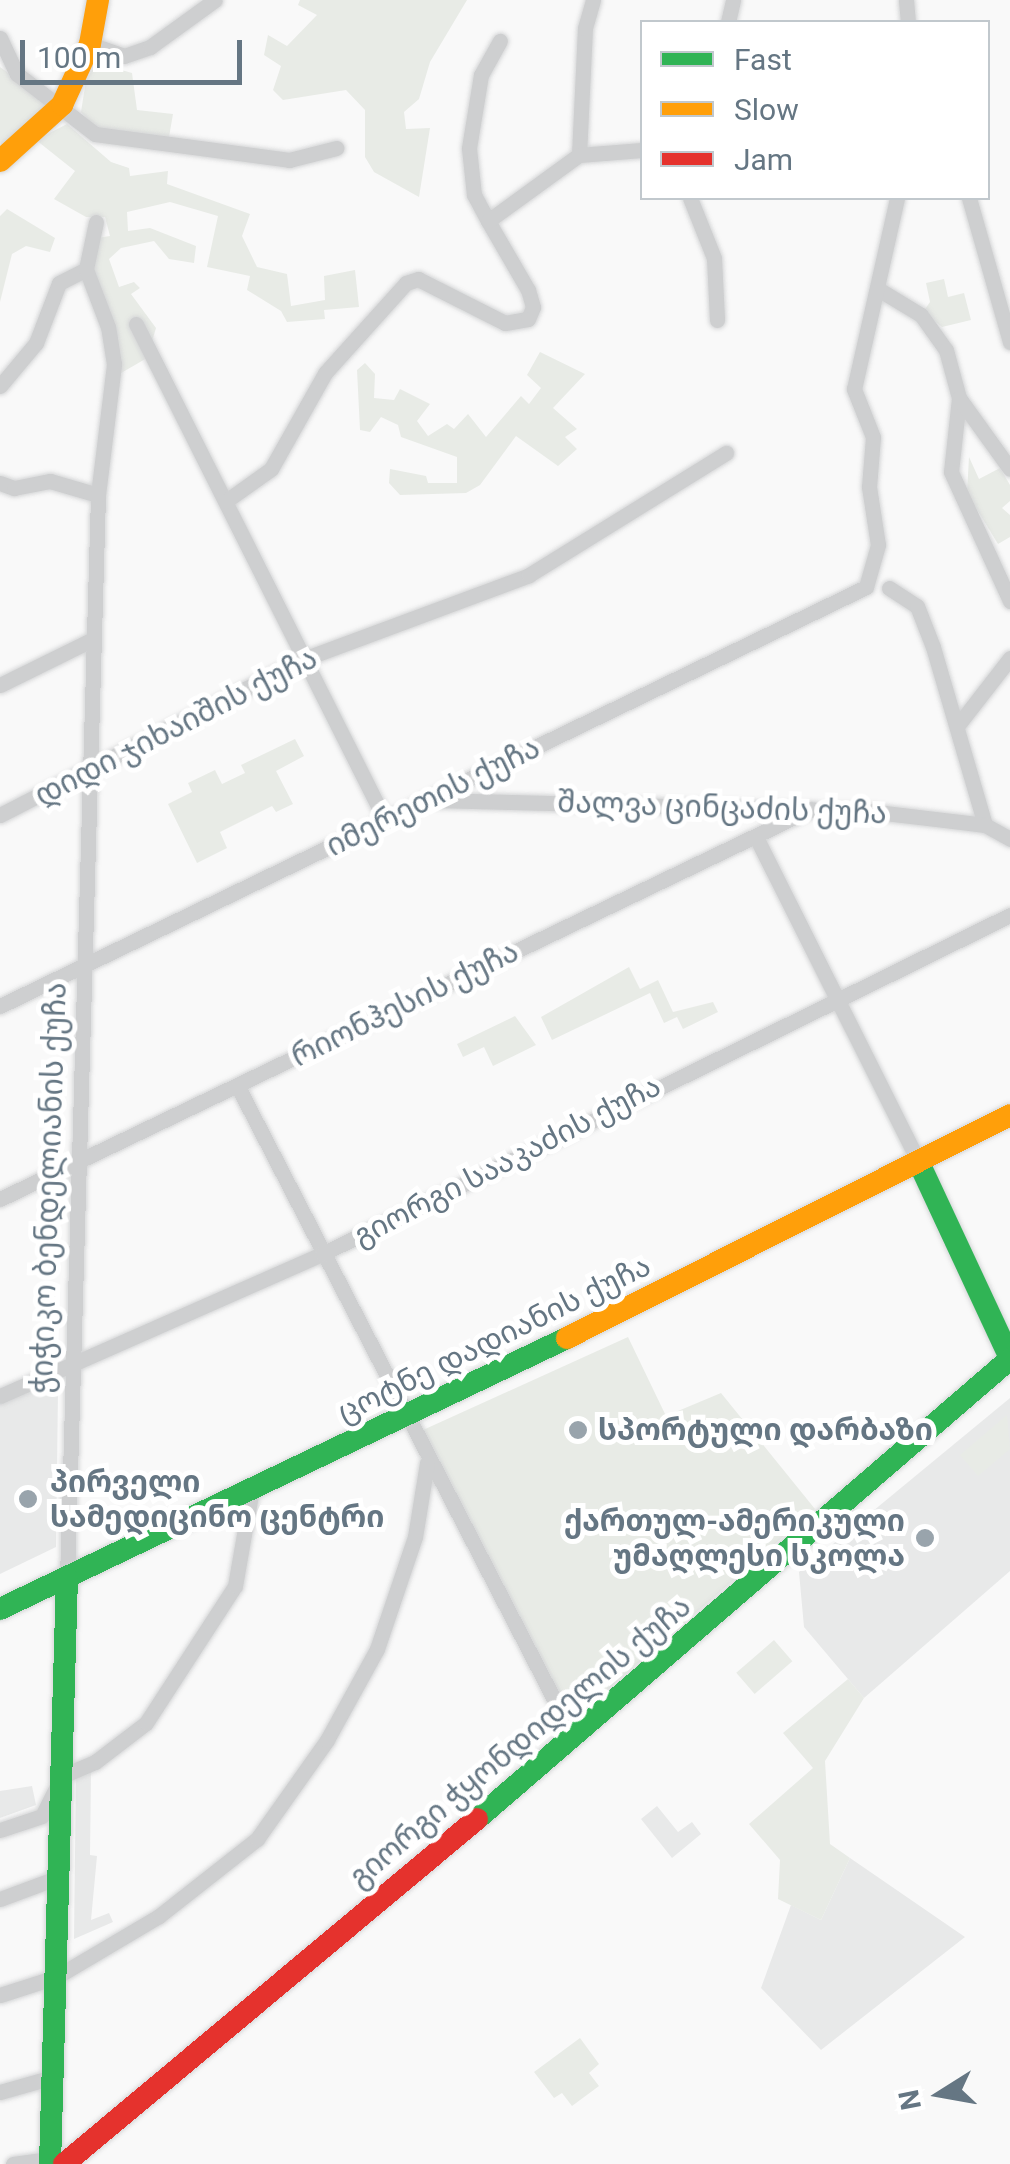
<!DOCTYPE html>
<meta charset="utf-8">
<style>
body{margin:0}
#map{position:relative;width:1010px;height:2164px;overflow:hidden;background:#f9f9f9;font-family:Roboto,"Noto Sans Georgian",sans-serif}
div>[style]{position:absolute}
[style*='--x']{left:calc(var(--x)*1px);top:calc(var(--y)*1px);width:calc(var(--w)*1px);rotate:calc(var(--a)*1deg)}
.built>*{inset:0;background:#e8e9e9}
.green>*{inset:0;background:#e8ebe6;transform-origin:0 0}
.roads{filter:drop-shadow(0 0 2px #d5d6d7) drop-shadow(0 0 2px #d5d6d7)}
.street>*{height:15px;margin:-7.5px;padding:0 7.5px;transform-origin:7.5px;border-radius:7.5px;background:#cecfd0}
.fast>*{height:22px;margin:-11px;padding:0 11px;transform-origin:11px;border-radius:11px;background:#30b455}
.slow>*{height:22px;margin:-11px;padding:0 11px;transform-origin:11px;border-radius:11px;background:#ff9f0a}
.jam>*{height:22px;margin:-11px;padding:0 11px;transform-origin:11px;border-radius:11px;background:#e5322d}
.dots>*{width:28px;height:28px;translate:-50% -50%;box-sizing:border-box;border:5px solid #fff;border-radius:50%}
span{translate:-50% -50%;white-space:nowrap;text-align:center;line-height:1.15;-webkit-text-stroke:10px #fff;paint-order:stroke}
.street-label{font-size:30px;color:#657683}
.poi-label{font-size:30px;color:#657683;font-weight:700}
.left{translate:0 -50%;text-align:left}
.right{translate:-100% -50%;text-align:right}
.legend{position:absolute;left:640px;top:20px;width:350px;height:180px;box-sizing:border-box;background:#fff;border:2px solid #c1c8cd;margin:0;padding:12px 18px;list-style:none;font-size:30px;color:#657683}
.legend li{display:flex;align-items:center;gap:20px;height:50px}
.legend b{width:50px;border:2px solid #c1c8cd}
.north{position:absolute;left:890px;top:2044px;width:100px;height:100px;-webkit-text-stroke:8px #fff;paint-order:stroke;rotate:259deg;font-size:28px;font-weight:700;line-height:40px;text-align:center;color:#657683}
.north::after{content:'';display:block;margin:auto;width:35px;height:45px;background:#657683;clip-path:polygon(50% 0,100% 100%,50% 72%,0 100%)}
.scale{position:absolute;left:20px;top:40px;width:222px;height:45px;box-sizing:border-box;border:5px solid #657683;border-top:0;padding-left:12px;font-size:30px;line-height:35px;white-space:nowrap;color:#657683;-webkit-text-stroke:8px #fff;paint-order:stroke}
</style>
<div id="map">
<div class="built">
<div style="clip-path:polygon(52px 1378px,58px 1391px,56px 1547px,0 1574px,0 1402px)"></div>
<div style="clip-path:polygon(1010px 1398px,1010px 1571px,864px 1698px,804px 1627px,799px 1572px)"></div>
<div style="clip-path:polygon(76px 1771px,91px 1772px,90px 1855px,97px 1856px,91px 1920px,109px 1913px,113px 1922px,74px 1939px)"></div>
<div style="clip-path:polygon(32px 1786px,36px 1805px,0 1818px,0 1791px)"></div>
<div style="clip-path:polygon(657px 1806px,678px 1832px,692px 1822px,701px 1834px,672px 1858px,641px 1819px)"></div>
<div style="clip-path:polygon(850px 1858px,965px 1937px,821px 2050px,761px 1988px,791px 1905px,821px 1920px)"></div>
</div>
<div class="green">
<div style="clip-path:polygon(300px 0,467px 0,430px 62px,419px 99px,404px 112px,406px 129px,430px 128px,419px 197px,374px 172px,365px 157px,365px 110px,346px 90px,283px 100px,273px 90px,281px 66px,264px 55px,268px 35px,287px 46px,317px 15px,298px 5px)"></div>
<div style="clip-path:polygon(107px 66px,132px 73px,137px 110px,173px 114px,169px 137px,97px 129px,81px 112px,86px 80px,93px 69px)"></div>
<div style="clip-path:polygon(0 67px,50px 104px,4px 150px,0 142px)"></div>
<div style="clip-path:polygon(67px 124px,111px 162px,129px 168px,130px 176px,168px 171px,167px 184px,250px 214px,242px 236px,257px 267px,287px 274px,291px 306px,325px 300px,324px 276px,355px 270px,359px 307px,324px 310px,325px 319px,287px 322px,281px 311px,247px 290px,250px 276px,207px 267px,218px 216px,170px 202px,127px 212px,128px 231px,150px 228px,196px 246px,194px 263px,169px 259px,154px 241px,121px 248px,109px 259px,119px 287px,134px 282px,140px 288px,131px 294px,156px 328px,147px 358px,116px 376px,93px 269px,97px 238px,110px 236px,105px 217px,86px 217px,54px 199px,75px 171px,36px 140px)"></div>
<div style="clip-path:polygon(7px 209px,55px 238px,50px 252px,26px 246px,12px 254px,0 302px,0 216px)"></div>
<div style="clip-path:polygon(944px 279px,948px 297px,964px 293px,971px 320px,942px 327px,923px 312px,930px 302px,926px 283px)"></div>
<div style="clip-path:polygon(540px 352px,585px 374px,553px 408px,577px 429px,565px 437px,577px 449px,558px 466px,516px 436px,480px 485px,466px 493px,400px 495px,389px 483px,390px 469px,426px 476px,428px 483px,457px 483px,457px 457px,401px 437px,398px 425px,381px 417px,370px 432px,360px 430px,357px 370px,365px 363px,375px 374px,374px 398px,394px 400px,400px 389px,430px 404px,417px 421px,428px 436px,447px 424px,454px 429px,468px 414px,486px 437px,521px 396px,529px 404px,541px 388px,527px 375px)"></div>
<div style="clip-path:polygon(969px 457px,979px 479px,1000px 468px,1010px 485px,1010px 501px,1002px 508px,1010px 515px,1010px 537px,998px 544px,967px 493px)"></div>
<div style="clip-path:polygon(295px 739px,304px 756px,276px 771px,293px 804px,276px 812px,272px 806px,220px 832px,227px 848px,197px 863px,168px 804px,192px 792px,188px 783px,215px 770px,222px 784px,245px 773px,241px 765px)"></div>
<div style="clip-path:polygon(629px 967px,640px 989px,658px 980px,673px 1012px,713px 1002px,718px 1012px,683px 1029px,677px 1017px,664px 1023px,650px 993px,552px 1040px,541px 1017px)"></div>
<div style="clip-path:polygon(515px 1016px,536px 1045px,493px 1066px,484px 1047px,463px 1057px,457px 1044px)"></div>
<div style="clip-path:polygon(628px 1337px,666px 1416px,721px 1393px,815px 1509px,576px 1717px,566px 1715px,421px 1438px,423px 1430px)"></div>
<div style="clip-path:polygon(1007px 1415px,1010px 1449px,978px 1476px,960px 1455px)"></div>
<div style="left:774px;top:1640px;width:28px;height:50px;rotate:49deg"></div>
<div style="clip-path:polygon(848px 1679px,864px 1698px,825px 1761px,830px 1844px,850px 1858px,821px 1920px,778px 1899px,780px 1860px,749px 1824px,813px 1768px,783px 1733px)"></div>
<div style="clip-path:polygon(580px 2038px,599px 2064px,589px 2073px,599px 2086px,572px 2106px,562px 2093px,554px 2098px,534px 2072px)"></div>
</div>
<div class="roads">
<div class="street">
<div style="--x:906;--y:0;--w:22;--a:85"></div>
<div style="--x:728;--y:22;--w:23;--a:-77"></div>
<div style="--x:0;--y:38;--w:40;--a:65"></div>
<div style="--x:17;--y:74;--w:98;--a:37.6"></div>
<div style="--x:95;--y:134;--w:196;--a:7.6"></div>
<div style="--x:289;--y:160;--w:49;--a:-14.3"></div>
<div style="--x:90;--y:44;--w:36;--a:19"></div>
<div style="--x:124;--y:56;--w:28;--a:-19"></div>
<div style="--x:150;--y:47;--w:80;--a:-35.9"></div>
<div style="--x:579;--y:155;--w:127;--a:-87.3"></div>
<div style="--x:585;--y:28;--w:29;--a:-74"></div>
<div style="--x:690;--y:198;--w:65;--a:68.2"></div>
<div style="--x:714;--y:258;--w:62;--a:87.2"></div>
<div style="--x:969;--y:198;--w:150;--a:74.1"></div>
<div style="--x:488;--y:221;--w:30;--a:-118"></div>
<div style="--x:474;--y:195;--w:47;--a:-96.1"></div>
<div style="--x:469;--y:148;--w:74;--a:-80.7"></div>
<div style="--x:481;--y:75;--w:39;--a:-61"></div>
<div style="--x:878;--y:289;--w:50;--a:31.2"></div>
<div style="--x:921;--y:315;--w:43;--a:54.5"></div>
<div style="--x:946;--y:350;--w:50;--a:74.8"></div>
<div style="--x:959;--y:398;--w:74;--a:96.2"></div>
<div style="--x:951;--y:472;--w:142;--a:65.4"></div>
<div style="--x:136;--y:324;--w:555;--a:63.34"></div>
<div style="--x:0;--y:386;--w:56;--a:-50.1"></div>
<div style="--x:36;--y:343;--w:64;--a:-69"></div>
<div style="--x:59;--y:283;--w:30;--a:-27"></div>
<div style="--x:959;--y:398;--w:87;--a:54.3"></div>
<div style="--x:0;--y:483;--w:15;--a:20"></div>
<div style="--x:14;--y:488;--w:37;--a:-11"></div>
<div style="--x:50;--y:481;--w:50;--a:16.3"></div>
<div style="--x:226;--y:501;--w:55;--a:-35.4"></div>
<div style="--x:271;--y:469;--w:110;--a:-60.6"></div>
<div style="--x:325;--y:373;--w:121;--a:-48"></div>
<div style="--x:406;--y:283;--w:13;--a:-18"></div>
<div style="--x:418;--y:279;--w:97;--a:26.8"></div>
<div style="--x:505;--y:323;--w:23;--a:-10"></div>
<div style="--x:528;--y:319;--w:13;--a:-67"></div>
<div style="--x:533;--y:307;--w:18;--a:-106"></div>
<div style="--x:528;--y:290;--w:80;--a:-120.1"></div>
<div style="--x:488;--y:221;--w:112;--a:-36"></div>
<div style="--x:579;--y:155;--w:63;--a:-4.5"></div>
<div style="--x:889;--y:588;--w:33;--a:33"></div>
<div style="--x:917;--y:606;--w:44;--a:68.7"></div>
<div style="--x:933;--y:647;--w:185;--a:73.7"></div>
<div style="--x:0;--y:685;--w:104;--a:-26.3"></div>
<div style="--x:958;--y:725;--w:85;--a:-52.2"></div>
<div style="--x:434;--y:800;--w:434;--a:1.5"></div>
<div style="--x:868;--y:811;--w:118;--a:6.8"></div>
<div style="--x:985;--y:825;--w:29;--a:29"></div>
<div style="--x:0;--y:815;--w:339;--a:-27.2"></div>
<div style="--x:301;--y:660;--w:243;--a:-20.4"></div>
<div style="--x:529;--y:575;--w:232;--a:-31.8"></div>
<div style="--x:756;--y:837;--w:367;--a:63.4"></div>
<div style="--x:0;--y:1006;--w:962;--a:-25.82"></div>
<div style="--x:866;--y:587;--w:44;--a:-74.1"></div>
<div style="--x:878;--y:545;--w:59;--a:-98.8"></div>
<div style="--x:869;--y:487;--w:50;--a:-85.4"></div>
<div style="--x:873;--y:437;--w:52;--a:-111.6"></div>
<div style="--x:854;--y:389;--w:196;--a:-77.3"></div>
<div style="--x:237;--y:1085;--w:735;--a:62.7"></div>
<div style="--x:0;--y:1199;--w:900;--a:-25.68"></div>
<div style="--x:0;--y:1396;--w:352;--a:-23.8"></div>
<div style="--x:322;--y:1254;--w:767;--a:-26.23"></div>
<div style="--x:67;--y:1578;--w:1083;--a:-88.36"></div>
<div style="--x:98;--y:495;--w:132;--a:-83"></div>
<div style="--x:114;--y:364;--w:37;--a:-99"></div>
<div style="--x:108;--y:327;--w:62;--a:-110.8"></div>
<div style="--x:86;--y:269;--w:48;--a:-78"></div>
<div style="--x:0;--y:1830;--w:44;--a:-18.4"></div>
<div style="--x:42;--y:1816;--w:45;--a:-63.4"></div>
<div style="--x:62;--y:1776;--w:36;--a:-23"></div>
<div style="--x:95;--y:1762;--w:64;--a:-37.4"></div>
<div style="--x:146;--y:1723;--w:163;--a:-57"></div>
<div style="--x:235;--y:1586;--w:98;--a:-80.1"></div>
<div style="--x:0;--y:1899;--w:63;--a:-20.4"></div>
<div style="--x:0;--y:1995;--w:59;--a:-17.8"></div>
<div style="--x:56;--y:1977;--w:120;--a:-30.6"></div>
<div style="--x:159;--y:1916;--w:125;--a:-38.2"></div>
<div style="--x:257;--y:1839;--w:121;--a:-54.7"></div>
<div style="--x:327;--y:1740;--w:104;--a:-61.2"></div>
<div style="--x:377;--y:1649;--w:118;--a:-71.3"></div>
<div style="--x:415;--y:1537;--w:75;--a:-80.8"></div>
<div style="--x:0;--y:2092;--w:55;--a:-15.8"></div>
<div style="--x:13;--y:2164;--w:37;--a:-8"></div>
</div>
<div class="fast">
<div style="--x:920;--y:1165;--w:213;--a:65"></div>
<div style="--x:0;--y:1609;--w:628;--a:-25.55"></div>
<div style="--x:477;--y:1819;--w:704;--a:-40.8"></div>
<div style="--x:50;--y:2164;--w:586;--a:-88.34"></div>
</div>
<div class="slow">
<div style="--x:0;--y:161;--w:84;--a:-42.1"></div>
<div style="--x:62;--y:105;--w:67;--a:-65.3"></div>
<div style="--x:90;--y:44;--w:45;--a:-79.7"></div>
<div style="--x:567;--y:1338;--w:496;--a:-26.7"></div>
</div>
<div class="jam">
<div style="--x:64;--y:2164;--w:538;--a:-39.87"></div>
</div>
</div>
<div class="dots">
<div style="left:578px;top:1430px;background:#99a4ac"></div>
<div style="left:28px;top:1499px;background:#99a4ac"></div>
<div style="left:925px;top:1538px;background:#99a4ac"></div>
</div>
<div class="street-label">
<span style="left:176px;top:727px;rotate:-27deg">დიდი ჯიხაიშის ქუჩა</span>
<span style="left:433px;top:797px;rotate:-26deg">იმერეთის ქუჩა</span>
<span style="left:722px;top:808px;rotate:2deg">შალვა ცინცაძის ქუჩა</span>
<span style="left:405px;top:1004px;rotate:-26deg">რიონჰესის ქუჩა</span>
<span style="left:507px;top:1161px;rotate:-27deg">გიორგი სააკაძის ქუჩა</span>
<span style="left:49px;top:1188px;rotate:-88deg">ჭიჭიკო ბენდელიანის ქუჩა</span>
<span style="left:494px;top:1339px;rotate:-26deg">ცოტნე დადიანის ქუჩა</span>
<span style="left:520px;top:1742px;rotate:-40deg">გიორგი ჭყონდიდელის ქუჩა</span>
</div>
<div class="poi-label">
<span class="left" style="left:598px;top:1430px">სპორტული დარბაზი</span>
<span class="left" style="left:50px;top:1499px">პირველი<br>სამედიცინო ცენტრი</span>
<span class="right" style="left:905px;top:1538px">ქართულ-ამერიკული<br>უმაღლესი სკოლა</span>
</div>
<ul class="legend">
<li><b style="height:12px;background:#30b455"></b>Fast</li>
<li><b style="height:12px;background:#ff9f0a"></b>Slow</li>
<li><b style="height:12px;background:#e5322d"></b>Jam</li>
</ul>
<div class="north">N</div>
<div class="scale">100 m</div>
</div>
